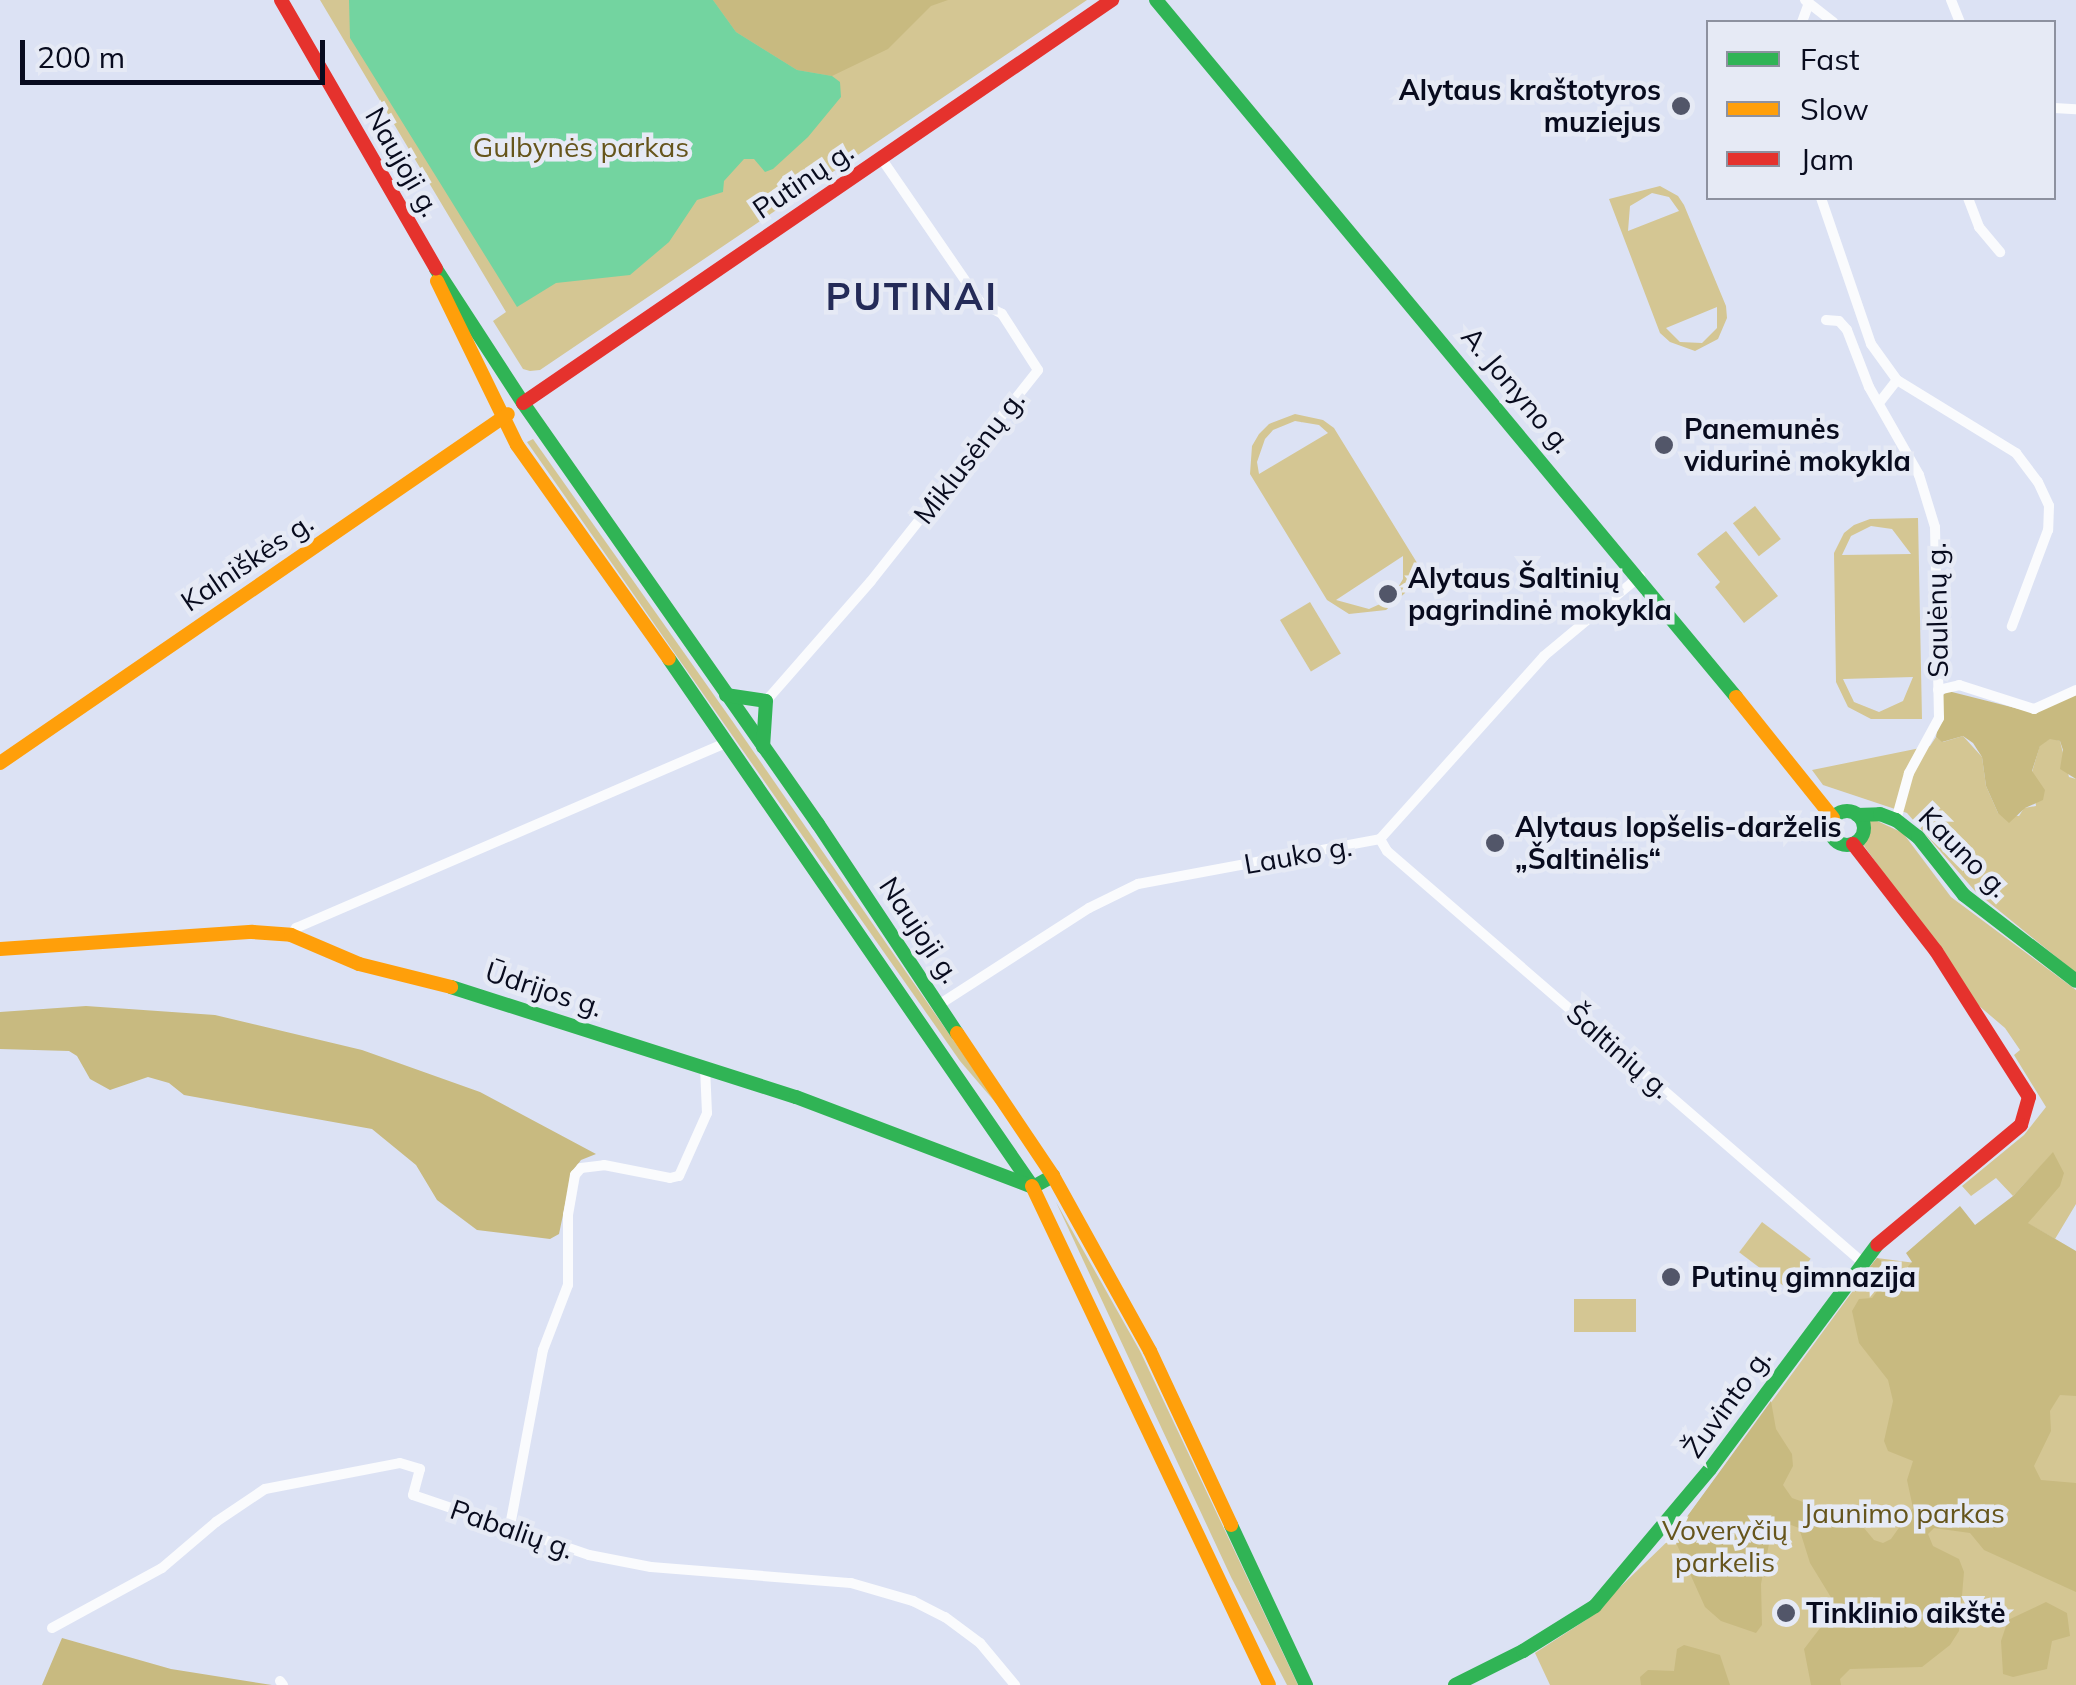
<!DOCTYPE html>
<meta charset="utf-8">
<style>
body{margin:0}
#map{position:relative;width:2076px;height:1685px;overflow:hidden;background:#dce2f4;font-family:Mulish,sans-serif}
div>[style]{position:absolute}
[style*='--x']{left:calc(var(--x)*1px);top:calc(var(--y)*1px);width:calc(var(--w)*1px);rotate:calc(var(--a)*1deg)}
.green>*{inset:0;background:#d4c693;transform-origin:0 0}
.forest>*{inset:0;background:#c8ba80}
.water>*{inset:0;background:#73d4a0}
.street>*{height:10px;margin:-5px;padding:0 5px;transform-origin:5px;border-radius:5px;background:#fafbfd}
.fast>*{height:14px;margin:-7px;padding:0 7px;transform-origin:7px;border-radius:7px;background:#30b455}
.fast>.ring{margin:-7px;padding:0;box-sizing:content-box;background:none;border:14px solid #30b455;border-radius:50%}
.slow>*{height:14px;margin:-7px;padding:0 7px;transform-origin:7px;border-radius:7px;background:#ff9f0a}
.jam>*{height:14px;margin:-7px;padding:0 7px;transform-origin:7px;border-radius:7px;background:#e5322d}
.dots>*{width:28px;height:28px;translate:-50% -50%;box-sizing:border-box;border:5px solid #e6eaf5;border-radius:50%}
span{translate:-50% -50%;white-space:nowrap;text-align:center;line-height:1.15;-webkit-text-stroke:9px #e6eaf5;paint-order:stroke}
.poi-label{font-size:28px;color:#080b1e;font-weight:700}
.right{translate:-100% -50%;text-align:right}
.left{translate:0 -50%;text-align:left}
.park-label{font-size:28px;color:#66551c}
.street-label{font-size:28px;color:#080b1e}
.district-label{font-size:38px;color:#242b58;font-weight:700;letter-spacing:2.5px}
.legend{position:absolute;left:1706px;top:20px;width:350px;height:180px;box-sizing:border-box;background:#e6eaf5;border:2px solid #8d919f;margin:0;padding:12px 18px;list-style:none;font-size:30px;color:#080b1e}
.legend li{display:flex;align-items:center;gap:20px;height:50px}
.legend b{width:50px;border:2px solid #8d919f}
.scale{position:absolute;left:20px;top:40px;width:305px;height:45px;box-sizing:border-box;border:5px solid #080b1e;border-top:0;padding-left:12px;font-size:30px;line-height:35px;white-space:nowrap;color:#080b1e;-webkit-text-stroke:8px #e6eaf5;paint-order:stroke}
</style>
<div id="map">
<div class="green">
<div style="clip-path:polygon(320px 0,1087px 0,540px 370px,530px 371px,523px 369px,493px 321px,506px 312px)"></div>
<div style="clip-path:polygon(evenodd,1660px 186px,1678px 196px,1684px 205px,1726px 306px,1727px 318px,1718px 339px,1695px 351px,1670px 342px,1660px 333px,1609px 199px,1660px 186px,1652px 193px,1669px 197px,1679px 211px,1628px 231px,1630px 206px,1652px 193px,1660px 186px,1717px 307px,1717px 328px,1702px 343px,1680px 342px,1666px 328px,1717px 307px)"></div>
<div style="clip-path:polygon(evenodd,1295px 414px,1323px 420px,1334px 428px,1427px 579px,1421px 582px,1412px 570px,1405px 593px,1386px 610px,1349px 614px,1327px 600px,1250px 474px,1252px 446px,1259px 434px,1269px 424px,1295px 414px,1295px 421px,1319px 425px,1328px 433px,1259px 474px,1257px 462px,1265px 439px,1273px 430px,1295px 421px,1295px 414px,1403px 556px,1403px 579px,1391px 599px,1369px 609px,1336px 600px,1403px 556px)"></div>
<div style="clip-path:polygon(533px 439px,733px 722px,1001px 1109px,960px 1061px,527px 442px)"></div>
<div style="left:1755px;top:506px;width:42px;height:28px;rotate:52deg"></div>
<div style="clip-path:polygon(evenodd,1918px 518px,1922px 719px,1871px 719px,1848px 707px,1836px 682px,1834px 553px,1844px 533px,1854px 525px,1870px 519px,1918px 518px,1871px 526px,1892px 529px,1911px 554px,1842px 555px,1851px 536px,1871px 526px,1918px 518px,1913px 677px,1903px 701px,1879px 712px,1854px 702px,1843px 679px,1913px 677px)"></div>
<div style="clip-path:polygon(1726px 531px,1778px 596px,1744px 623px,1715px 587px,1720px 582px,1697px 554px)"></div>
<div style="left:1310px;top:602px;width:60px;height:35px;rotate:59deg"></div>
<div style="clip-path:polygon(1963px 736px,1982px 757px,1986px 786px,1998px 813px,2019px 816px,2024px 808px,2036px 806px,2032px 772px,2040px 745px,2051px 738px,2060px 741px,2069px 777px,2076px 779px,2076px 973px,1975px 891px,1907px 813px,1823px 785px,1812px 770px,1930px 746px,1936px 737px,1943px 742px)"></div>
<div style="clip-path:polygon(1873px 819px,1903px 833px,1951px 897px,2076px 990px,2076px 1204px,2055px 1239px,2027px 1223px,2053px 1153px,2013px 1196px,1996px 1178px,1971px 1196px,1962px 1186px,2024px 1135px,2046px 1107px,2014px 1055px,2020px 1050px,2005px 1028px,1978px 1005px,1857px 836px,1859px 825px)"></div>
<div style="clip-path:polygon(1056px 1202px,1140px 1351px,1298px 1685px,1287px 1685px,1231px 1577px)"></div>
<div style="left:1762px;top:1222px;width:61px;height:38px;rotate:37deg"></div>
<div style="clip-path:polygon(1877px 1258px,2076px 1284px,2076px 1685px,1550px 1685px,1535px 1653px,1586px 1620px,1673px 1536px)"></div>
<div style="left:1574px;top:1299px;width:62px;height:33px"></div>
</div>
<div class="forest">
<div style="clip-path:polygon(713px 0,948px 0,931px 6px,888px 49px,832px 76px,797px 70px,736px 32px)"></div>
<div style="clip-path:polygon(1948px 691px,2031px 712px,2076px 695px,2076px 779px,2060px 769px,2063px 750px,2060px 741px,2050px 739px,2040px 746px,2032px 771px,2045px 790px,2043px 800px,2025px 808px,2009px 823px,1998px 813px,1986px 786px,1982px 757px,1973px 743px,1963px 736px,1942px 742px,1936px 737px,1943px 695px)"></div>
<div style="clip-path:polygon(86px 1006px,215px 1015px,362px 1050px,480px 1092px,596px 1154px,581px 1160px,572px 1172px,559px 1234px,550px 1239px,477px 1230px,437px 1200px,416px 1165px,372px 1129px,184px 1095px,169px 1083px,148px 1077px,110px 1090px,90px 1079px,77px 1056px,69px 1051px,0 1049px,0 1012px)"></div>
<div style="clip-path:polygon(2053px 1152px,2064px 1173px,2060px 1186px,2028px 1223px,2076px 1251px,2076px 1396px,2060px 1395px,2050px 1411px,2051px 1431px,2034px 1466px,2041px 1480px,2076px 1483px,2076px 1592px,1984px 1550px,1970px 1533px,1934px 1528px,1928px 1534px,1933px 1546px,1959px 1559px,1964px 1572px,1959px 1631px,1950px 1645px,1922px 1667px,1850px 1669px,1840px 1679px,1841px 1685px,1811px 1685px,1804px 1649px,1827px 1619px,1832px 1599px,1810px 1563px,1799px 1528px,1791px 1525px,1779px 1529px,1770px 1539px,1761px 1584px,1762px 1625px,1756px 1633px,1721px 1621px,1705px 1607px,1673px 1536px,1771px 1401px,1776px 1429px,1792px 1454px,1793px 1466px,1783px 1485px,1792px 1498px,1859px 1522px,1874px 1540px,1883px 1543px,1891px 1539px,1913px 1508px,1907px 1480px,1913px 1461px,1888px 1451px,1884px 1441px,1893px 1401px,1888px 1380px,1859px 1343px,1852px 1311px,1859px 1299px,1872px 1298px,1878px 1290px,1863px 1275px,1877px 1258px,1902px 1273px,1912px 1262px,1906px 1253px,1960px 1206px,1975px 1225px,2013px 1196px)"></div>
<div style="clip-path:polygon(2046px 1602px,2067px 1613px,2070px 1636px,2052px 1641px,2047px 1669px,2013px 1677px,2003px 1674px,2001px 1641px,2008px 1620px)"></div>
<div style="clip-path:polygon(62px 1638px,171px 1669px,272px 1685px,42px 1685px)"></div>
<div style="clip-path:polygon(1684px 1645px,1720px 1655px,1730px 1685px,1641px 1685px,1640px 1677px,1648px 1670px,1674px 1671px,1677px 1649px)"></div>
</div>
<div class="water">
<div style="clip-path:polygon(349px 0,713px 0,736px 32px,797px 70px,832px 76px,840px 82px,841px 97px,808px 137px,773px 169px,765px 172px,754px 159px,744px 159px,724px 181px,723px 192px,697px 200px,669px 242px,630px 275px,556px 283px,517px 307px,350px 38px)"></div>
</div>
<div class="street">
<div style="--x:1805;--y:0;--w:36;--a:38"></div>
<div style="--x:1951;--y:0;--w:24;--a:68"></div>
<div style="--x:1802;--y:22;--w:20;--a:-70"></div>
<div style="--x:2054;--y:108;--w:22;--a:3"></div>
<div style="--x:1821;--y:198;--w:154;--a:71.1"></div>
<div style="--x:1871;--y:344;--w:44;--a:54.2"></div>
<div style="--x:1968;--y:198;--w:31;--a:69"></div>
<div style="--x:1979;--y:227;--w:33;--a:50"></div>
<div style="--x:1826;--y:320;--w:13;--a:4"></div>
<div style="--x:1839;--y:321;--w:12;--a:48"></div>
<div style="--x:1847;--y:330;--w:61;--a:68.9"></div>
<div style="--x:1869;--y:387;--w:101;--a:60.4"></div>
<div style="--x:1919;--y:475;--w:54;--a:72.9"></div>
<div style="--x:1935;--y:527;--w:191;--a:88.8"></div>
<div style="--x:1939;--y:718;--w:63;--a:118.6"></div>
<div style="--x:1909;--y:773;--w:49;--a:105.5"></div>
<div style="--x:1879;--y:403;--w:29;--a:-52"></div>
<div style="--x:1897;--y:380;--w:140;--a:31.5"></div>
<div style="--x:2016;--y:453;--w:36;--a:53"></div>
<div style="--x:2038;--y:482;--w:26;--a:65"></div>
<div style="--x:2049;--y:506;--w:24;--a:92"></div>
<div style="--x:2048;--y:530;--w:103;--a:110.6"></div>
<div style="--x:1938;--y:690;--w:22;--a:-13"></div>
<div style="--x:1959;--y:685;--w:79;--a:17.7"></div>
<div style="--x:2034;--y:709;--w:46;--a:-24.3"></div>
<div style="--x:766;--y:701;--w:159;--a:-48.8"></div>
<div style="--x:871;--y:581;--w:269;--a:-51.6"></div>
<div style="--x:1038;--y:370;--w:67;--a:-122.7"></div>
<div style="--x:1002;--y:314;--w:25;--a:-151"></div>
<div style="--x:980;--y:302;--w:175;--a:-124.5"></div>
<div style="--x:1380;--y:839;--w:14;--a:60"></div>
<div style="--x:1387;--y:851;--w:627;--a:40.86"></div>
<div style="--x:291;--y:935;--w:9;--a:-54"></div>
<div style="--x:296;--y:928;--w:470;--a:-23.3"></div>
<div style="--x:940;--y:1004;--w:177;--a:-32.8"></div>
<div style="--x:1089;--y:908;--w:55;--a:-26.1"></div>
<div style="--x:1138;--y:884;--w:246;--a:-10.5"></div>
<div style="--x:1380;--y:839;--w:246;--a:-48.1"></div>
<div style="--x:1544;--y:656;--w:125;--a:-39.8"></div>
<div style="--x:510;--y:1526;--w:179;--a:-79.4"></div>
<div style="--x:543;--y:1350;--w:70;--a:-69"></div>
<div style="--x:568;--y:1285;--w:70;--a:-90"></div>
<div style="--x:568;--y:1215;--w:41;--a:-80.1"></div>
<div style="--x:575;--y:1175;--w:9;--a:-49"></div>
<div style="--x:581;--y:1168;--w:23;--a:-7"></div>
<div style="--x:604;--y:1165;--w:67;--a:11.1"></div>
<div style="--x:670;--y:1178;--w:9;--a:-13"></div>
<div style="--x:679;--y:1176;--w:69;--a:-66"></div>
<div style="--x:707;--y:1113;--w:45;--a:-92.5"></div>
<div style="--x:52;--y:1628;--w:125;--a:-28.6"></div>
<div style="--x:162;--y:1568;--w:71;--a:-40.4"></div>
<div style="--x:216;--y:1522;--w:59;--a:-34"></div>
<div style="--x:265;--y:1489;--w:137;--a:-10.9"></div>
<div style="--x:400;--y:1463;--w:21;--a:17"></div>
<div style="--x:420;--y:1469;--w:27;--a:105"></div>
<div style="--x:413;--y:1495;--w:186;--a:18.8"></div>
<div style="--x:589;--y:1555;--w:63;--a:11"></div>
<div style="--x:651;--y:1567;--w:201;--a:4.6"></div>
<div style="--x:851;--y:1583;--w:65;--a:16.2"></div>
<div style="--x:913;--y:1601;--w:36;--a:27"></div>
<div style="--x:945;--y:1617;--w:44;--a:36.6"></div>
<div style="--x:980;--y:1643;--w:55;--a:50.2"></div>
<div style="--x:280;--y:1681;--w:5;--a:53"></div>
</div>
<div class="fast">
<div style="--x:1156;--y:0;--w:907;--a:50.23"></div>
<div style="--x:436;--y:269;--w:160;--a:57"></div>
<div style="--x:523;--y:403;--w:514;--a:54.98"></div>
<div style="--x:818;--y:824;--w:251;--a:56.4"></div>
<div style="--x:669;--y:659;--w:640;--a:55.44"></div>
<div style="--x:726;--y:695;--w:40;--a:8.5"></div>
<div style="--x:766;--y:701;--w:46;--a:93.7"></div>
<div class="ring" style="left:1830px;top:811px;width:20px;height:20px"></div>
<div style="--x:1857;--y:815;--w:23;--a:-2"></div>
<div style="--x:1880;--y:814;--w:17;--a:21"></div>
<div style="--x:1896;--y:820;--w:28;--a:38"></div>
<div style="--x:1918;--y:837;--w:74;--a:51.6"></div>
<div style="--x:1964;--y:895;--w:141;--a:37.5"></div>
<div style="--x:451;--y:987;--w:362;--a:17.7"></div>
<div style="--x:796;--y:1097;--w:254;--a:20.8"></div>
<div style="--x:1033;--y:1187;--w:23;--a:-29"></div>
<div style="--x:1231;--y:1525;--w:177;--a:64.9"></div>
<div style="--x:1455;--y:1685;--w:76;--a:-26.6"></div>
<div style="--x:1523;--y:1651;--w:85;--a:-32"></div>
<div style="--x:1595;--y:1606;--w:179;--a:-50"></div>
<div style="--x:1710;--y:1469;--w:279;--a:-53.3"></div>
</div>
<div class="slow">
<div style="--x:437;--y:281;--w:182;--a:64"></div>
<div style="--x:517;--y:445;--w:262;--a:54.6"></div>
<div style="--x:1736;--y:697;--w:155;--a:51.3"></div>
<div style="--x:0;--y:763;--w:616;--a:-34.49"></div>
<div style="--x:0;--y:949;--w:253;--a:-3.9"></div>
<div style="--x:252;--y:932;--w:39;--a:4"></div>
<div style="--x:291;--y:935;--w:74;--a:23.1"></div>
<div style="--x:359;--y:964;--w:95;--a:14"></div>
<div style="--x:957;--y:1033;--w:172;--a:56.1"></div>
<div style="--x:1053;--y:1176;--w:200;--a:61"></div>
<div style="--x:1150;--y:1351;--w:192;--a:65"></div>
<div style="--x:1032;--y:1186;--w:552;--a:64.59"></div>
</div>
<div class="jam">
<div style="--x:281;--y:0;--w:310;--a:60"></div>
<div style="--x:523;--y:403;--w:714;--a:-34.38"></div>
<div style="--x:1853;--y:844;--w:135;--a:52.2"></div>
<div style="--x:1936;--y:951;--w:173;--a:57.5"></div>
<div style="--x:2029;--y:1097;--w:29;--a:106"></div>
<div style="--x:2021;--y:1125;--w:187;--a:140.2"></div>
</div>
<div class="dots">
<div style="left:1681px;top:106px;background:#525669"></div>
<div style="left:1664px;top:445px;background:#525669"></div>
<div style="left:1388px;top:594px;background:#525669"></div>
<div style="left:1495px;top:843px;background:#525669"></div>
<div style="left:1671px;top:1277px;background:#525669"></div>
<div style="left:1786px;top:1613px;background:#525669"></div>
</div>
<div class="poi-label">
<span class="right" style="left:1661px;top:106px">Alytaus kraštotyros<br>muziejus</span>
<span class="left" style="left:1684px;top:445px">Panemunės<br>vidurinė mokykla</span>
<span class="left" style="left:1408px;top:594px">Alytaus Šaltinių<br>pagrindinė mokykla</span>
<span class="left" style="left:1515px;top:843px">Alytaus lopšelis-darželis<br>„Šaltinėlis“</span>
<span class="left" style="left:1691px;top:1277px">Putinų gimnazija</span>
<span class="left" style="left:1806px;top:1613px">Tinklinio aikštė</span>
</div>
<div class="park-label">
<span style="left:581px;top:147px">Gulbynės parkas</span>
<span style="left:1904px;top:1513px">Jaunimo parkas</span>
<span style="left:1725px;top:1546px">Voveryčių<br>parkelis</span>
</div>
<div class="street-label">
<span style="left:403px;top:162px;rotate:60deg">Naujoji g.</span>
<span style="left:803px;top:180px;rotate:-34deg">Putinų g.</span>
<span style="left:1517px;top:390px;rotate:50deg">A. Jonyno g.</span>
<span style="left:969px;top:457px;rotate:-52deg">Miklusėnų g.</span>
<span style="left:247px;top:562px;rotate:-34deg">Kalniškės g.</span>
<span style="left:1937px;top:610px;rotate:-91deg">Saulėnų g.</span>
<span style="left:1964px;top:852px;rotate:45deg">Kauno g.</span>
<span style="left:1298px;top:855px;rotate:-10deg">Lauko g.</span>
<span style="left:920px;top:930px;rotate:56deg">Naujoji g.</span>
<span style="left:544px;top:989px;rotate:18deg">Ūdrijos g.</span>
<span style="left:1619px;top:1051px;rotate:41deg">Šaltinių g.</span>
<span style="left:1727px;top:1403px;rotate:-54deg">Žuvinto g.</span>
<span style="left:512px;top:1529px;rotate:19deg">Pabalių g.</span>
</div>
<div class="district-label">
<span style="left:912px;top:297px">PUTINAI</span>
</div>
<ul class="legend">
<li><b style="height:12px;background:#30b455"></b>Fast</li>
<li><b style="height:12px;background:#ff9f0a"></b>Slow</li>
<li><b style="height:12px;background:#e5322d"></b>Jam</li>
</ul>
<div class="scale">200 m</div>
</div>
